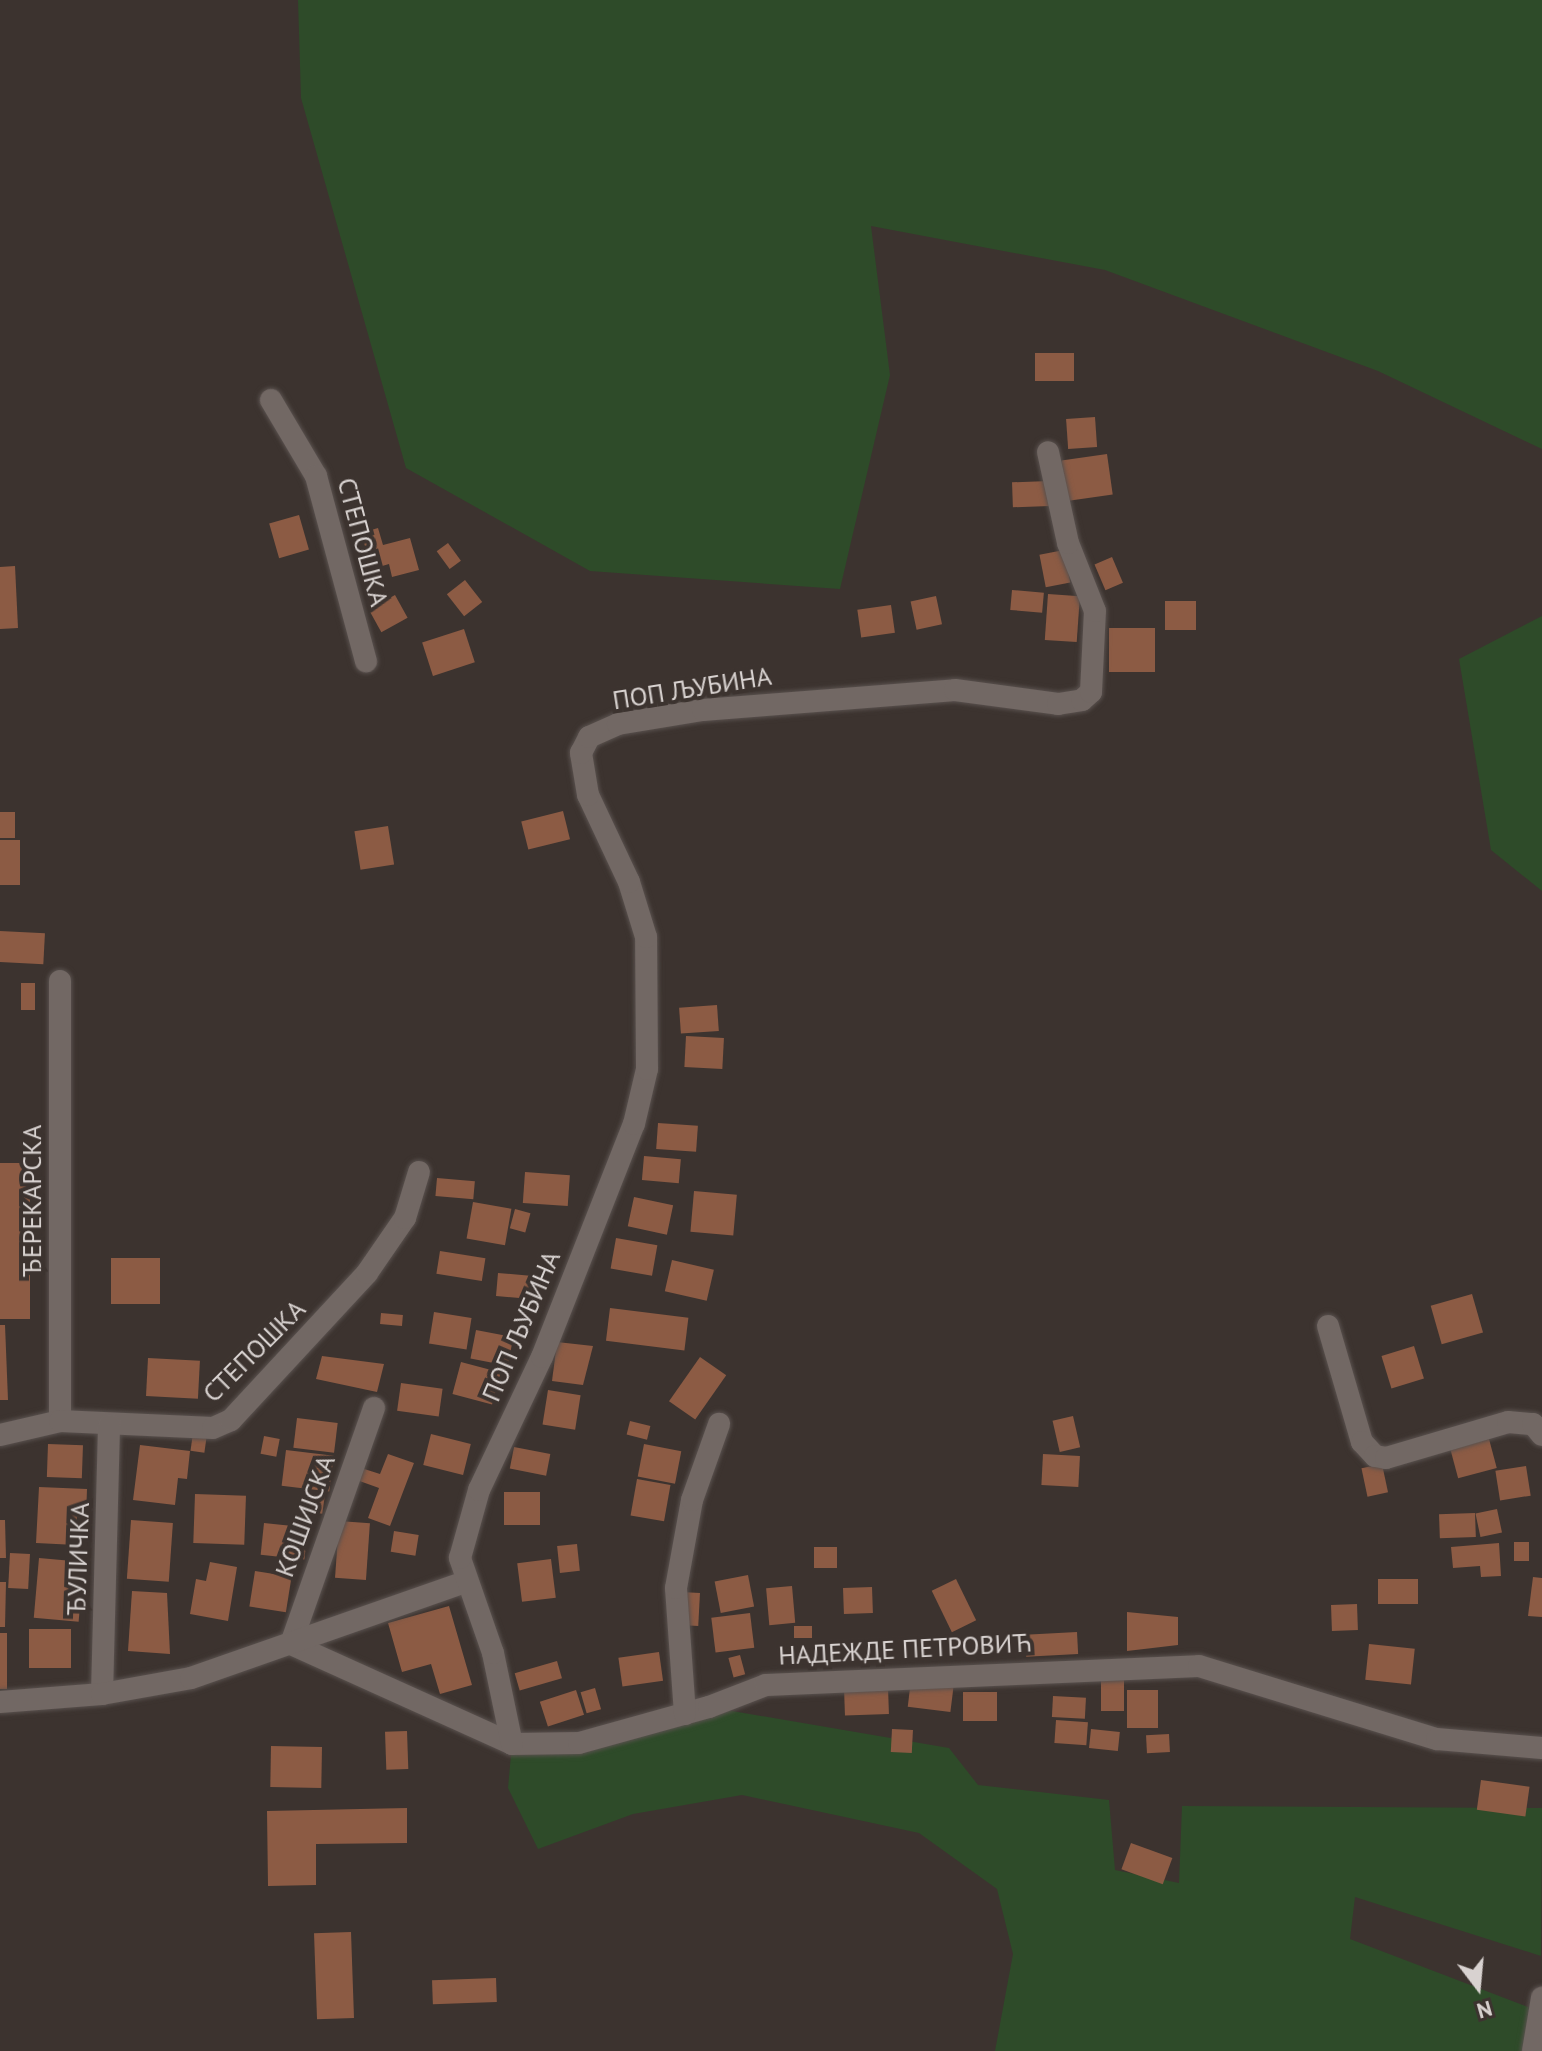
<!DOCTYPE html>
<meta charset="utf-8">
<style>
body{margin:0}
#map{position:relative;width:1542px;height:2051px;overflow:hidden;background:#3c332f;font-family:"PT Sans",sans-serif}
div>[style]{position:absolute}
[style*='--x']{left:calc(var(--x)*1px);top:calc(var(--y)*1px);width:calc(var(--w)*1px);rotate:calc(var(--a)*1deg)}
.green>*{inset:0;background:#2e4b29}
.building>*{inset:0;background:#8c5b44;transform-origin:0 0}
.roads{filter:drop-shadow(0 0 2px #59514e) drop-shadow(0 0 2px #59514e)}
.minor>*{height:22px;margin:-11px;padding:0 11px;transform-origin:11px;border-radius:11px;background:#726864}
span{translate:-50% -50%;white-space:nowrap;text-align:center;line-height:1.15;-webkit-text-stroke:8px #3c332f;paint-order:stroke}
.street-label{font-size:26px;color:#d8d2d0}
.north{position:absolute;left:1438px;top:1947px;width:80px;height:80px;-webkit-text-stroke:6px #3c332f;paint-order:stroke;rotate:164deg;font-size:22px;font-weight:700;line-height:32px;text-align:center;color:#d8d2d0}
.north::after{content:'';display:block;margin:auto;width:28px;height:36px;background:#d8d2d0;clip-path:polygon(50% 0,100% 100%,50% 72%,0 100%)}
</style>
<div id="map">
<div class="green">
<div style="clip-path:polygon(298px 0,1542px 0,1542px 449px,1378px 371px,1105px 270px,871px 226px,890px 375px,840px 589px,590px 571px,406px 468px,301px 98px)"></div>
<div style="clip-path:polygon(1542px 616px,1542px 891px,1491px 850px,1459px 659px)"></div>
<div style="clip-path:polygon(709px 1707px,949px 1748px,978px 1785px,1109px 1800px,1115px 1870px,1179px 1883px,1182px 1806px,1542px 1808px,1541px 1956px,1355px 1897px,1350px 1939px,1533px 2009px,1527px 2051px,995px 2051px,1013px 1954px,997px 1889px,919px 1833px,742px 1795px,633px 1814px,538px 1849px,508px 1788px,512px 1744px,579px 1743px)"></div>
</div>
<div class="building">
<div style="left:1035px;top:353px;width:39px;height:28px"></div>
<div style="left:1095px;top:417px;width:30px;height:29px;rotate:86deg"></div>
<div style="left:1107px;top:454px;width:41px;height:46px;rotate:82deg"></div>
<div style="left:1049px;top:481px;width:25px;height:37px;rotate:88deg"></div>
<div style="left:299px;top:515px;width:36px;height:31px;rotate:74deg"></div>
<div style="clip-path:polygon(378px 528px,383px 545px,410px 538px,419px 570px,392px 577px,389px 564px,372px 569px,361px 533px)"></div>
<div style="left:448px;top:543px;width:22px;height:14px;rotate:54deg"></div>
<div style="left:1064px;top:550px;width:33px;height:25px;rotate:79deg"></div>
<div style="left:1112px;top:557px;width:28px;height:19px;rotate:67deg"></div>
<div style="clip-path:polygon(15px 566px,18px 628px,0 629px,0 567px)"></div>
<div style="left:465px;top:580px;width:28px;height:23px;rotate:52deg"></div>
<div style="left:1012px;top:590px;width:32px;height:20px;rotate:5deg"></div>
<div style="left:1048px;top:594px;width:32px;height:46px;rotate:4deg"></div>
<div style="left:395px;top:595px;width:26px;height:30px;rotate:61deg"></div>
<div style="left:936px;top:596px;width:29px;height:26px;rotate:78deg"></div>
<div style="left:1196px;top:601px;width:29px;height:31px;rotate:90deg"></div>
<div style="left:891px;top:605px;width:28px;height:34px;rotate:82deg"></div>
<div style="left:1155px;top:628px;width:44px;height:46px;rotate:90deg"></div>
<div style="left:464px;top:629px;width:35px;height:44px;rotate:72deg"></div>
<div style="left:563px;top:811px;width:29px;height:43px;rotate:76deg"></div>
<div style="left:0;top:812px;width:15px;height:26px"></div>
<div style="left:388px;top:826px;width:39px;height:34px;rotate:81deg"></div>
<div style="left:0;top:840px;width:20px;height:45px"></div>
<div style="left:0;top:931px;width:45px;height:31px;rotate:3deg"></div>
<div style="left:21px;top:983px;width:14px;height:27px"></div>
<div style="left:717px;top:1005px;width:26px;height:38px;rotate:86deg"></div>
<div style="left:686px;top:1036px;width:38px;height:31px;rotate:3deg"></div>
<div style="left:658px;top:1123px;width:40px;height:26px;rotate:4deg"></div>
<div style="left:644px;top:1156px;width:37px;height:24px;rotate:5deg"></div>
<div style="left:0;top:1163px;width:30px;height:156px"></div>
<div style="left:525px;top:1172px;width:45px;height:31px;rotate:4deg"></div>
<div style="left:437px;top:1178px;width:38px;height:18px;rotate:5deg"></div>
<div style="left:694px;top:1191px;width:43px;height:41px;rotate:5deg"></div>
<div style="left:634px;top:1197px;width:40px;height:30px;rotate:12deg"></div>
<div style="left:473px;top:1202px;width:39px;height:37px;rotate:10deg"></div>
<div style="left:515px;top:1209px;width:16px;height:20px;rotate:15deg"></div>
<div style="left:616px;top:1238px;width:42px;height:31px;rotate:10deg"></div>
<div style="left:440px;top:1251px;width:46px;height:23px;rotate:9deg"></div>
<div style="left:111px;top:1258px;width:49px;height:46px"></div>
<div style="left:672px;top:1260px;width:43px;height:32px;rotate:13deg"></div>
<div style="left:498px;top:1273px;width:35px;height:23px;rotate:5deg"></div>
<div style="left:1472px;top:1294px;width:40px;height:43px;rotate:74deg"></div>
<div style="left:610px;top:1308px;width:79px;height:33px;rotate:7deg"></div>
<div style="left:434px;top:1312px;width:38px;height:32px;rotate:9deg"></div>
<div style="left:381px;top:1313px;width:22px;height:11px;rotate:5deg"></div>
<div style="clip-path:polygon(0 1325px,5px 1325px,8px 1400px,0 1400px)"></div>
<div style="left:476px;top:1330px;width:38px;height:29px;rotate:11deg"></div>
<div style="clip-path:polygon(557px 1342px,593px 1346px,583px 1385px,552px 1381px)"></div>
<div style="left:1414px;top:1346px;width:34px;height:34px;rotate:73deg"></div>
<div style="clip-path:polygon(322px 1356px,384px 1364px,377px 1392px,316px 1379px)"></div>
<div style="left:700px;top:1357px;width:32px;height:54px;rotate:35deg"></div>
<div style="left:148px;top:1358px;width:52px;height:38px;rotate:3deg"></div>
<div style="left:461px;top:1362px;width:41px;height:33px;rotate:15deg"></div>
<div style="left:401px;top:1383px;width:42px;height:28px;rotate:8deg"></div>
<div style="left:548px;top:1390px;width:33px;height:35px;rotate:9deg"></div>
<div style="left:1073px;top:1416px;width:32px;height:21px;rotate:77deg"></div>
<div style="left:297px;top:1418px;width:41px;height:30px;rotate:7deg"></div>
<div style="left:630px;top:1421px;width:21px;height:14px;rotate:14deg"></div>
<div style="left:193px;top:1433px;width:14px;height:18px;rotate:8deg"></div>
<div style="left:431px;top:1434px;width:41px;height:32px;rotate:14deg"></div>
<div style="left:264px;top:1436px;width:16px;height:18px;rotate:11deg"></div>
<div style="left:1489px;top:1439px;width:30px;height:40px;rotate:75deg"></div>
<div style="left:48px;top:1444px;width:35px;height:33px;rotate:2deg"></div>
<div style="left:644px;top:1444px;width:38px;height:33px;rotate:11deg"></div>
<div style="clip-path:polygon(140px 1445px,190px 1451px,187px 1479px,178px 1478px,175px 1505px,133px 1500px)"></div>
<div style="left:514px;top:1447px;width:37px;height:22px;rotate:11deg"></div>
<div style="left:286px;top:1450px;width:48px;height:36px;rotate:7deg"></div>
<div style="clip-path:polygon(388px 1454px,414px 1463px,390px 1526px,368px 1518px,379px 1488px,354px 1479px,358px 1467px,380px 1474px)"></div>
<div style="left:1043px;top:1454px;width:37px;height:31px;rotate:3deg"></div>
<div style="left:1382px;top:1464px;width:29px;height:21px;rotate:78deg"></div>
<div style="left:1526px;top:1466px;width:30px;height:31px;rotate:81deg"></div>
<div style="left:637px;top:1479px;width:34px;height:37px;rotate:10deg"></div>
<div style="clip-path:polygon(39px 1487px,87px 1489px,86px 1518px,77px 1517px,76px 1545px,36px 1543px)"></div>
<div style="left:504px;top:1492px;width:36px;height:33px"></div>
<div style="left:304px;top:1493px;width:21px;height:18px;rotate:8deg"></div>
<div style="left:195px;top:1494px;width:51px;height:49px;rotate:2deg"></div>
<div style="left:1497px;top:1509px;width:24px;height:22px;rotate:78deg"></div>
<div style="left:1475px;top:1513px;width:24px;height:36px;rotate:88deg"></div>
<div style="clip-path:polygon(0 1520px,5px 1520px,6px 1558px,0 1558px)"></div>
<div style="left:131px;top:1520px;width:42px;height:59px;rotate:4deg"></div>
<div style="left:339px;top:1521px;width:31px;height:57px;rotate:4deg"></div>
<div style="left:264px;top:1523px;width:44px;height:32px;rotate:6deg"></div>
<div style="left:394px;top:1531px;width:25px;height:21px;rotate:9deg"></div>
<div style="left:1514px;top:1542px;width:15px;height:19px"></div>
<div style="clip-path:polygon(1499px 1543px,1501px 1576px,1481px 1577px,1480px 1566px,1453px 1568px,1451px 1547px)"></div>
<div style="left:577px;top:1544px;width:27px;height:20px;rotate:84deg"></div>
<div style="left:814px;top:1547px;width:23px;height:21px"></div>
<div style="left:10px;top:1553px;width:20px;height:35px;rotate:3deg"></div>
<div style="left:39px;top:1558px;width:45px;height:60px;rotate:5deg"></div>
<div style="left:551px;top:1559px;width:39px;height:34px;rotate:83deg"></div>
<div style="clip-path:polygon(210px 1562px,237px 1567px,228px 1621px,190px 1614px,196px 1579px,206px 1581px)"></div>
<div style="left:255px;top:1571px;width:37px;height:36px;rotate:9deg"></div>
<div style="left:748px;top:1575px;width:32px;height:34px;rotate:79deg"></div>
<div style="clip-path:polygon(1533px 1577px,1542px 1578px,1542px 1617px,1528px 1616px)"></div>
<div style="left:956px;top:1579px;width:46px;height:27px;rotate:64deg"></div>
<div style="left:1378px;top:1579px;width:40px;height:25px"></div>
<div style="clip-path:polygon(0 1582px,6px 1582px,5px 1627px,0 1627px)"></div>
<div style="left:792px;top:1586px;width:37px;height:26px;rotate:85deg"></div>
<div style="left:872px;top:1587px;width:26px;height:29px;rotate:88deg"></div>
<div style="clip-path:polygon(132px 1591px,167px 1593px,170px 1654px,128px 1651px)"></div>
<div style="left:681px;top:1592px;width:19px;height:33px;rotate:3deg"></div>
<div style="left:1357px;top:1604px;width:26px;height:26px;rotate:88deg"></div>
<div style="clip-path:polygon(449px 1606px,472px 1685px,440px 1694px,431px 1664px,402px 1672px,388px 1623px)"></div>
<div style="clip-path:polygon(1127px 1612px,1178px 1617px,1178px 1645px,1127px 1651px)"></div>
<div style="left:750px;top:1613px;width:35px;height:39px;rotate:83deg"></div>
<div style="left:794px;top:1626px;width:18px;height:12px"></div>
<div style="left:29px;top:1629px;width:42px;height:39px"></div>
<div style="left:1077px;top:1632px;width:22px;height:52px;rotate:87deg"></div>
<div style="left:0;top:1633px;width:7px;height:56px"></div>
<div style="left:1369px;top:1644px;width:46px;height:36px;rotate:6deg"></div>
<div style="left:659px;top:1652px;width:29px;height:41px;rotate:82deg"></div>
<div style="left:740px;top:1655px;width:20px;height:12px;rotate:75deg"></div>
<div style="left:557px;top:1661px;width:18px;height:44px;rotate:74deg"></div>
<div style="left:1101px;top:1676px;width:23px;height:35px"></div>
<div style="left:911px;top:1680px;width:43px;height:27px;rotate:7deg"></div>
<div style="left:888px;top:1687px;width:27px;height:44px;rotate:88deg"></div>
<div style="left:595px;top:1688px;width:22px;height:15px;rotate:74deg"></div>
<div style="left:576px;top:1690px;width:26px;height:38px;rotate:72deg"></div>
<div style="left:1127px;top:1690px;width:31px;height:38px"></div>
<div style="left:963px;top:1692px;width:34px;height:29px"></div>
<div style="left:1053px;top:1696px;width:33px;height:21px;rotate:3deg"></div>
<div style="left:1056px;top:1720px;width:32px;height:23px;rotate:4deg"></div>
<div style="left:892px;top:1729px;width:21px;height:23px;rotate:3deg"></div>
<div style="left:1091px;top:1729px;width:29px;height:19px;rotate:6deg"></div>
<div style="left:407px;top:1731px;width:38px;height:22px;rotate:88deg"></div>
<div style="left:1169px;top:1734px;width:18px;height:23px;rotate:87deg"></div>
<div style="left:271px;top:1746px;width:51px;height:41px;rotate:1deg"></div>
<div style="left:1481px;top:1780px;width:49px;height:30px;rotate:8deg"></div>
<div style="clip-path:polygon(407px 1808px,407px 1843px,316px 1844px,316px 1885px,268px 1886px,267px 1811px)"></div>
<div style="left:1131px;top:1843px;width:44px;height:28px;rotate:20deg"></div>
<div style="left:351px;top:1932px;width:86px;height:37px;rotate:88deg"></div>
<div style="left:496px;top:1978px;width:24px;height:64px;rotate:88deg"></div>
</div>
<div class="roads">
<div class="minor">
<div style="--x:271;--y:400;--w:88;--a:59.4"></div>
<div style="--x:316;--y:476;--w:192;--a:74.9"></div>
<div style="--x:1328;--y:1326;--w:121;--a:73.7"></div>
<div style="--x:1362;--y:1442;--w:19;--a:47"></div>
<div style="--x:1375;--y:1456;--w:11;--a:10"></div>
<div style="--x:1386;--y:1458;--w:127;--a:-16.4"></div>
<div style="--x:1508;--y:1422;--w:25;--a:5"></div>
<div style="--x:1533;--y:1424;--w:14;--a:51"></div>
<div style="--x:374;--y:1408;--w:250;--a:109.4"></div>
<div style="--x:291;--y:1644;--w:243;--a:24.3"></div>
<div style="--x:512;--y:1744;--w:67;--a:-0.9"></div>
<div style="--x:579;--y:1743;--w:135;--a:-15.5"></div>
<div style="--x:709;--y:1707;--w:61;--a:-21.1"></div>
<div style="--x:766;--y:1685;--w:433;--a:-2.5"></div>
<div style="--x:1199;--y:1666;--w:249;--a:17.1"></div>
<div style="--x:1437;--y:1739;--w:105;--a:4.9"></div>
<div style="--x:60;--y:1421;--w:440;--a:-90"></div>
<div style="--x:0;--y:1435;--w:62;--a:-13.1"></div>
<div style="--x:60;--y:1421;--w:153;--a:2.6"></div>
<div style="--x:213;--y:1428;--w:20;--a:-24"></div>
<div style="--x:231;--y:1420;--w:200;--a:-47.2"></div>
<div style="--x:367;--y:1273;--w:67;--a:-55.4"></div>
<div style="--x:405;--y:1218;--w:48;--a:-73.1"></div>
<div style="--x:102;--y:1694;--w:269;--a:-88.5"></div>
<div style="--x:0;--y:1702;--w:102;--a:-4.5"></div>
<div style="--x:102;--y:1694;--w:90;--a:-10.2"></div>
<div style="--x:191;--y:1678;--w:290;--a:-19.3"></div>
<div style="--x:685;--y:1714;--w:126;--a:-94.1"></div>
<div style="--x:676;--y:1588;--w:89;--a:-79.7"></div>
<div style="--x:692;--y:1500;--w:81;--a:-70.4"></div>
<div style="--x:512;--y:1744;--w:93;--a:-101.8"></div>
<div style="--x:493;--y:1653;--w:101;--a:-109.2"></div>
<div style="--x:460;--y:1558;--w:71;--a:-74.4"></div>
<div style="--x:479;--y:1490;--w:147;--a:-64.7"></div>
<div style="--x:542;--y:1357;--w:251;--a:-68.5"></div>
<div style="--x:634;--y:1124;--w:57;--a:-76.7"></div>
<div style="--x:647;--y:1069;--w:132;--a:-90.4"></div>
<div style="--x:646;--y:937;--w:58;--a:-107.2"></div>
<div style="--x:629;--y:882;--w:96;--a:-115.2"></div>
<div style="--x:588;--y:795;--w:43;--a:-99.5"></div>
<div style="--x:581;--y:753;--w:18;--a:-63"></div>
<div style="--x:589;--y:737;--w:32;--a:-24"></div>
<div style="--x:618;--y:724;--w:86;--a:-9.4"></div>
<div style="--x:703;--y:710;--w:253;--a:-4.5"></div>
<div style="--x:955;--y:690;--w:104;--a:7.7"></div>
<div style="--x:1058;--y:704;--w:24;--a:-9"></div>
<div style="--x:1082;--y:700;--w:12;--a:-42"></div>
<div style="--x:1091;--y:692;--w:81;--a:-87.2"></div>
<div style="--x:1095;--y:611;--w:73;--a:-111.7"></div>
<div style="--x:1068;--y:543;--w:93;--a:-102.4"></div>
<div style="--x:1533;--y:2051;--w:54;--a:-80.4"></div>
</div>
</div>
<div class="street-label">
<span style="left:363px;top:542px;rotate:75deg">СТЕПОШКА</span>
<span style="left:692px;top:688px;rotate:-9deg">ПОП ЉУБИНА</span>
<span style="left:32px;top:1201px;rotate:-90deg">ЂЕРЕКАРСКА</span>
<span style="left:521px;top:1326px;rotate:-67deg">ПОП ЉУБИНА</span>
<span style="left:254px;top:1351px;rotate:-45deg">СТЕПОШКА</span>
<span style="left:305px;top:1516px;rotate:-70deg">КОШИЈСКА</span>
<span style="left:78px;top:1559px;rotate:-88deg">ЂУЛИЧКА</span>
<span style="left:905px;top:1649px;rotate:-3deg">НАДЕЖДЕ ПЕТРОВИЋ</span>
</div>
<div class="north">N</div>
</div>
